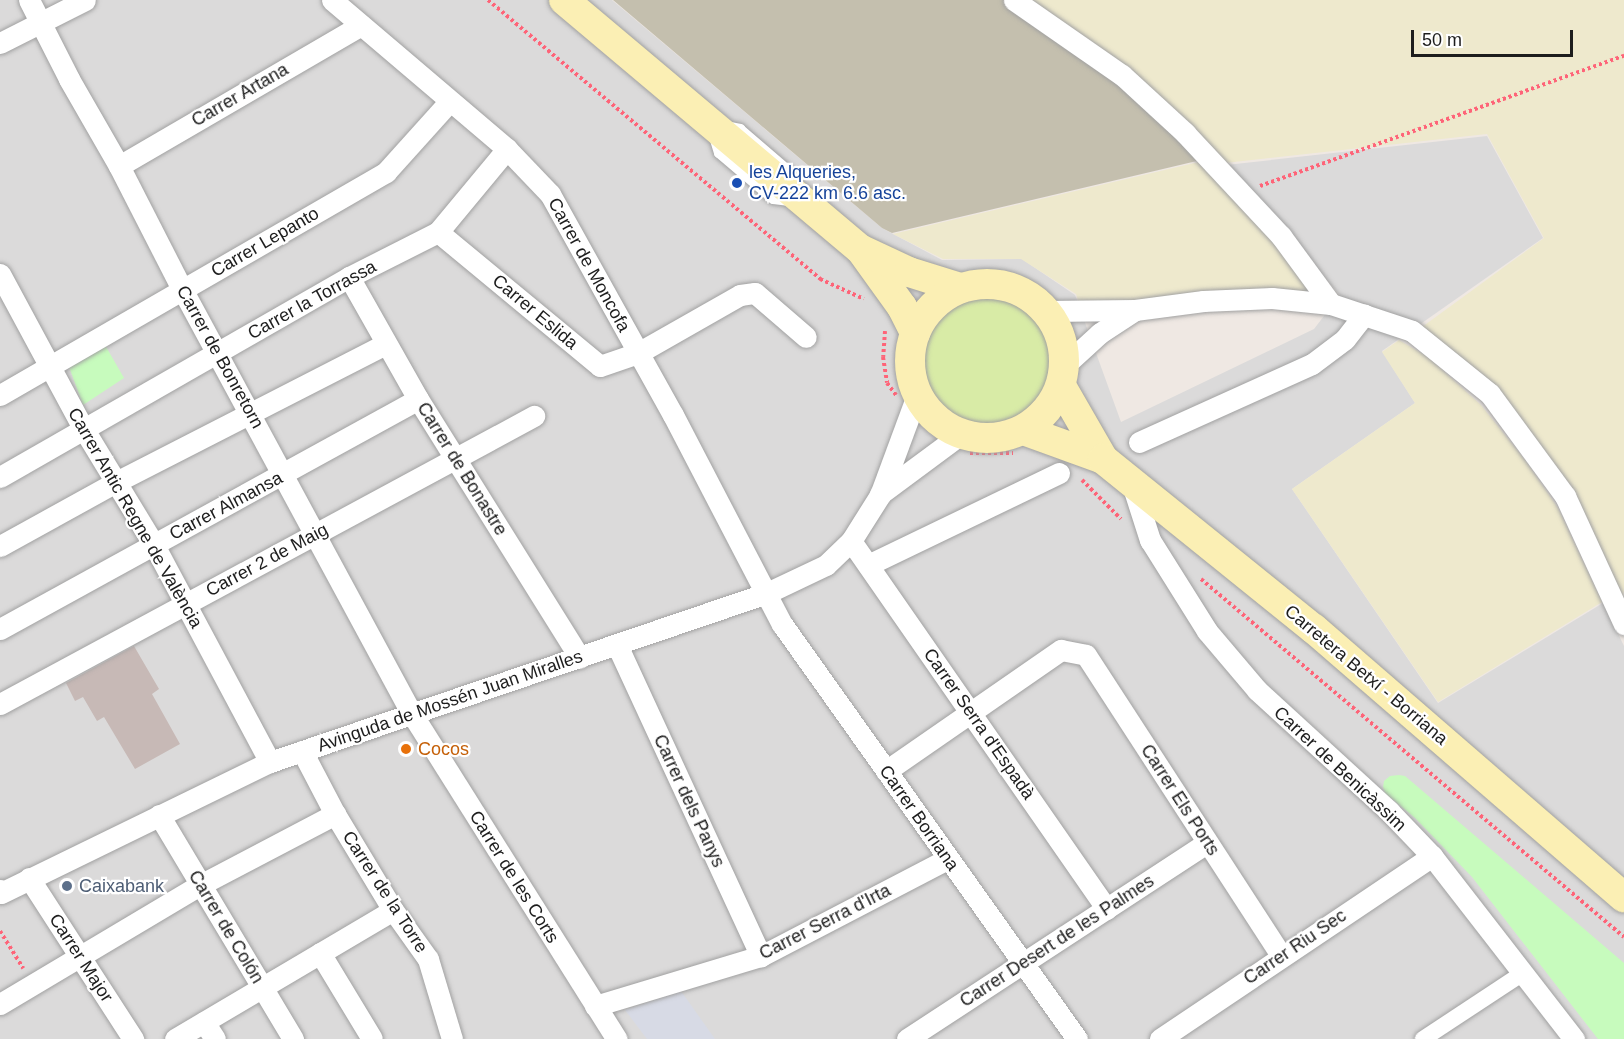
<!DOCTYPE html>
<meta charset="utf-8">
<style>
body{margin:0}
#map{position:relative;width:1624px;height:1039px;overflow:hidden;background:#efe8e3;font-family:Helvetica,sans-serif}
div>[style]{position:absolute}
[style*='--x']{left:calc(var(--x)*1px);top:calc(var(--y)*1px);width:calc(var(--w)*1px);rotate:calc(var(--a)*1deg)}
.residential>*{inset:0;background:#dbdada}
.construction>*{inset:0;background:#c4bfae}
.farmland>*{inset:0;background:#eee9cd}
.grass>*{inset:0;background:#d8eba6}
.round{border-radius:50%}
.park>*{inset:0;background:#c7fbbd}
.plaza>*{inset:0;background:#d7dae5}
.building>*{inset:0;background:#c7b9b6}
.path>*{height:4px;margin-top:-2px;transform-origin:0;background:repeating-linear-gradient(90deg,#fe6478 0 3px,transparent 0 6px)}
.roads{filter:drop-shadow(0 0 2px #a1a1a1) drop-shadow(0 0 2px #a1a1a1)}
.service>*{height:10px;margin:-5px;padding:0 5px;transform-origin:5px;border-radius:5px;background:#fff}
.pedestrian>*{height:16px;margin:-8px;padding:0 8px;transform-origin:8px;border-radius:8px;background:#fff}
.minor>*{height:21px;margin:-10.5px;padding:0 10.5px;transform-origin:10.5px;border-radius:10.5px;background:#fff}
.secondary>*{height:30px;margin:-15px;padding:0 15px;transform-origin:15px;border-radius:15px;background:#fbefb4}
.secondary>.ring{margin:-15px;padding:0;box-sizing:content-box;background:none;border:30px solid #fbefb4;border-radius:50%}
.dots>*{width:16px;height:16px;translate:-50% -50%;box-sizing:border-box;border:3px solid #fff;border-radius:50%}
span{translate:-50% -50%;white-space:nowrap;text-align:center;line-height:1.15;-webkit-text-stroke:4.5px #fff;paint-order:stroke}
.street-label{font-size:18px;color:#1d1d1d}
.transit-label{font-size:18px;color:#164399}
.left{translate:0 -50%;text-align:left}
.food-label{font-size:18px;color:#c56008}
.service-label{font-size:18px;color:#4e5e75}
.scale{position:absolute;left:1411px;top:30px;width:162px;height:27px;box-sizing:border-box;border:3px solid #1d1d1d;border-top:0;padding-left:8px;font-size:18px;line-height:21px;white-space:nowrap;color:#1d1d1d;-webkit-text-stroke:4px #fff;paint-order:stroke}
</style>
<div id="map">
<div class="residential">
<div style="clip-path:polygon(0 0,612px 0,882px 228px,942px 260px,1022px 259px,1075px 295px,1121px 422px,1314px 329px,1340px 295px,1226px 165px,1487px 136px,1543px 238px,1382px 351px,1415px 403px,1292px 489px,1438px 703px,1603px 603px,1624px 646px,1624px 1039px,0 1039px)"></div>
</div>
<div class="construction">
<div style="clip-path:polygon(613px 0,1005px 0,1118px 80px,1201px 160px,892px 233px,882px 228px)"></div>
</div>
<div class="farmland">
<div style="clip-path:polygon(1027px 0,1624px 0,1624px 591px,1622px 599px,1565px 481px,1422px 327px,1544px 238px,1487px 134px,1225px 163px)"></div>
<div style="clip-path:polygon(1203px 161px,1237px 196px,1318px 296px,1080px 306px,1076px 294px,1021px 259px,943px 259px,893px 234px)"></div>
<div style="clip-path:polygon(1399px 340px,1428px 357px,1481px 405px,1525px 460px,1558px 508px,1602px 602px,1438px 702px,1292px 489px,1415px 403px,1382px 352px)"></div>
</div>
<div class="grass">
<div class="round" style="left:922px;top:294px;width:130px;height:130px"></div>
</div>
<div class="park">
<div style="clip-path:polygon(101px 338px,124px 378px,83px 405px,65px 356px)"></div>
<div style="clip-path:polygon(1399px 775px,1405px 776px,1624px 963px,1624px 1039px,1598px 1039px,1472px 877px,1415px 818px,1385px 793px,1383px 787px,1384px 781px,1390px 776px)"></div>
</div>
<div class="plaza">
<div style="clip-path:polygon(681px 991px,715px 1039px,647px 1039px,625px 1010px)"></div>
</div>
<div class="building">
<div style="clip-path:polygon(134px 646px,159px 689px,152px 694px,180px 744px,135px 769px,104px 717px,97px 721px,83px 697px,75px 701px,66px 683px)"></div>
</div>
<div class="path">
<div style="--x:488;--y:0;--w:434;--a:40"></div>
<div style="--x:820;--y:279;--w:48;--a:24.4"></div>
<div style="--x:1260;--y:186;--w:387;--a:-19.7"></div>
<div style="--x:885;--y:331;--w:26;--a:94"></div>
<div style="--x:883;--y:357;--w:26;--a:81"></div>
<div style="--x:887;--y:383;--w:15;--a:53"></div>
<div style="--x:970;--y:453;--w:43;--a:0"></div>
<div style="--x:1082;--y:480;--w:55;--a:45"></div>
<div style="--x:1201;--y:579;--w:554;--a:40.24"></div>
<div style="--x:0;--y:931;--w:44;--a:58.1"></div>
</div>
<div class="roads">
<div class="service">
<div style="--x:710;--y:123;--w:31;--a:11"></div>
<div style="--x:740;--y:129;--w:66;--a:40.7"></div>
<div style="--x:790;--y:172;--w:35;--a:63"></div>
<div style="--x:806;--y:203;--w:33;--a:-173"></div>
<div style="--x:773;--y:199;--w:71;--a:-139.6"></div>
<div style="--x:719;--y:153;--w:31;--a:-107"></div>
</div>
<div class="pedestrian">
<div style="--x:1423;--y:1039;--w:120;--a:-33.4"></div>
</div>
<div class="minor">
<div style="--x:29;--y:0;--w:89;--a:63.1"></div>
<div style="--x:69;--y:79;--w:100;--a:60.1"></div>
<div style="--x:119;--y:166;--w:138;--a:62.9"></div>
<div style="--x:182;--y:289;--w:483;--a:61.6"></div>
<div style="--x:412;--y:714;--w:384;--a:57.8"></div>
<div style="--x:332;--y:0;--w:230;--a:40.4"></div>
<div style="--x:507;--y:149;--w:62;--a:46.3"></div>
<div style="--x:550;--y:194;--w:253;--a:60.9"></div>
<div style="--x:673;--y:415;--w:236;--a:62.5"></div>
<div style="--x:782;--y:624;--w:509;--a:54.59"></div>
<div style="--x:1014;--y:0;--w:131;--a:34.8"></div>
<div style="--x:1122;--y:75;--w:86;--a:42.6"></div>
<div style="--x:1185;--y:133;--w:141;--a:47"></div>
<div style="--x:1281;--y:236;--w:84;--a:53.7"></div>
<div style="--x:0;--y:43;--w:95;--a:-26.8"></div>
<div style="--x:119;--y:166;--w:280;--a:-30.2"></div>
<div style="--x:438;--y:232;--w:210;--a:39.6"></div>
<div style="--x:600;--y:366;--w:40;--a:-18.9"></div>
<div style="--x:638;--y:353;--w:117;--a:-29.6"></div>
<div style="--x:740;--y:295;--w:15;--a:-8"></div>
<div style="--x:755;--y:293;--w:67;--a:40.8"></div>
<div style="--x:0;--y:274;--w:175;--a:61.7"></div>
<div style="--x:83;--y:428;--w:137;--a:58.7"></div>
<div style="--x:154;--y:545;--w:246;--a:61.9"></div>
<div style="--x:349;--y:277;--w:140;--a:60.5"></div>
<div style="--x:418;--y:399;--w:305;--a:58"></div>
<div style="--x:1046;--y:311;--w:89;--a:-0.6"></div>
<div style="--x:1135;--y:310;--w:69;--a:-7.5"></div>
<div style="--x:1203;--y:301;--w:69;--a:-2.5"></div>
<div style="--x:1272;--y:298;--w:59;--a:5.8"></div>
<div style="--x:1331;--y:304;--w:85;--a:18.4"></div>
<div style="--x:1412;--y:331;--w:100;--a:38.9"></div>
<div style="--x:1490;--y:394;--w:127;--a:53.7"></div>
<div style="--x:1565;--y:496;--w:141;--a:65.3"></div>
<div style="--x:1065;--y:365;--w:47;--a:-42.4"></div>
<div style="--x:1100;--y:333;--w:42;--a:-33.3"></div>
<div style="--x:0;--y:395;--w:446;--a:-30"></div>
<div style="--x:386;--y:172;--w:94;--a:-48"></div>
<div style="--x:1139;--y:442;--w:190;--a:-24.3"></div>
<div style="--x:1312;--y:364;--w:41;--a:-37.1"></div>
<div style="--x:1345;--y:339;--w:31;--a:-52"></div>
<div style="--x:0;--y:477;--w:402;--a:-29.8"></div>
<div style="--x:349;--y:277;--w:100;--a:-26.8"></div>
<div style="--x:438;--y:232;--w:108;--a:-50.3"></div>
<div style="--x:1132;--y:484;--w:59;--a:72.2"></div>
<div style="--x:1150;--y:540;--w:107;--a:57.9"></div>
<div style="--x:1207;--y:631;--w:77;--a:49.7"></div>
<div style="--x:1257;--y:690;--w:179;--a:42.5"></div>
<div style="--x:1389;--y:811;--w:62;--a:46.3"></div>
<div style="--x:1432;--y:856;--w:232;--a:52.2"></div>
<div style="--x:880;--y:494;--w:101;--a:-36.5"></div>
<div style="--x:851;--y:541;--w:448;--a:55.2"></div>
<div style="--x:0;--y:546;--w:132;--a:-28.9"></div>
<div style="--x:116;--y:482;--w:303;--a:-27.1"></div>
<div style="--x:868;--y:565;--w:212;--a:-25.7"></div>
<div style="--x:0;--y:629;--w:477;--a:-28.8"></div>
<div style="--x:617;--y:645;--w:343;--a:65.2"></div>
<div style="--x:0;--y:704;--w:607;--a:-28.34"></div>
<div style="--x:302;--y:751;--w:71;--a:62.4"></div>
<div style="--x:335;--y:814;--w:112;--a:58.9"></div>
<div style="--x:393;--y:910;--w:60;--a:54.5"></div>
<div style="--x:428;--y:959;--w:84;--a:73.3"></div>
<div style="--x:886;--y:771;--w:213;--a:-34.7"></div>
<div style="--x:1061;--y:650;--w:25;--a:11"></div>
<div style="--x:1086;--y:655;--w:358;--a:57"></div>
<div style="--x:159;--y:815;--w:261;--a:59.1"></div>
<div style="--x:29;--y:878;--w:192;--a:57.1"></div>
<div style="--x:0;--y:890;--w:3;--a:72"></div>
<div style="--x:1;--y:893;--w:299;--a:-26"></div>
<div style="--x:270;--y:762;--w:525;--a:-18.78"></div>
<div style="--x:767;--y:593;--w:65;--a:-25.4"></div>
<div style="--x:826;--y:565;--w:35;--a:-44"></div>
<div style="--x:851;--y:541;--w:54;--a:-57.8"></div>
<div style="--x:880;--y:495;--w:107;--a:-69.7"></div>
<div style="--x:320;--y:953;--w:100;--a:58.8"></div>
<div style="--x:0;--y:1004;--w:233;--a:-30.8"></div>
<div style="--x:200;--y:885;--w:153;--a:-27.7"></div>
<div style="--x:595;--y:1006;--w:173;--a:-16.8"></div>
<div style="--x:761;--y:956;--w:210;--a:-27.5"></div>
<div style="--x:204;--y:1022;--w:20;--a:57"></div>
<div style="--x:175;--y:1039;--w:253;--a:-30.6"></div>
<div style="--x:907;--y:1039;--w:358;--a:-33.2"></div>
<div style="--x:1160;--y:1039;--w:328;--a:-33.9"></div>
</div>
<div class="secondary">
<div style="--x:564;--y:0;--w:388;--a:40.1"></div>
<div style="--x:861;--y:250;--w:70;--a:54.3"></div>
<div style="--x:902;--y:307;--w:29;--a:63"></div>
<div style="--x:862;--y:250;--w:52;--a:25.1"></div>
<div style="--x:909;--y:272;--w:53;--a:17.4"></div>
<div class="ring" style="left:910px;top:284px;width:124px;height:124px"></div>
<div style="--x:1061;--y:386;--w:84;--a:60.1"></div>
<div style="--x:1023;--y:430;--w:85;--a:19.9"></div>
<div style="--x:1103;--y:459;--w:271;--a:38.9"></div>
<div style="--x:1314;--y:629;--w:410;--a:40.9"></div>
</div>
</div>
<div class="dots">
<div style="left:737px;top:183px;background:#1a4fb4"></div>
<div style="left:406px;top:749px;background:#e8710a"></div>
<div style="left:67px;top:886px;background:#5c6f8a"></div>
</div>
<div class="street-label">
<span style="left:240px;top:95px;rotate:-30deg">Carrer Artana</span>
<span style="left:265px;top:242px;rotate:-30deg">Carrer Lepanto</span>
<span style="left:589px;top:265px;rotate:61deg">Carrer de Moncofa</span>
<span style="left:312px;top:300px;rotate:-29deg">Carrer la Torrassa</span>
<span style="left:535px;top:312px;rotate:40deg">Carrer Eslida</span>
<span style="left:220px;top:357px;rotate:61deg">Carrer de Bonretorn</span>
<span style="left:462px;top:469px;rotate:58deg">Carrer de Bonastre</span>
<span style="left:226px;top:506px;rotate:-28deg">Carrer Almansa</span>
<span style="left:135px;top:518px;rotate:60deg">Carrer Antic Regne de València</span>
<span style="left:267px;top:560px;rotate:-28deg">Carrer 2 de Maig</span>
<span style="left:1366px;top:675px;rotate:40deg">Carretera Betxí - Borriana</span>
<span style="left:450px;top:701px;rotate:-19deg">Avinguda de Mossén Juan Miralles</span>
<span style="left:979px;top:724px;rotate:55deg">Carrer Serra d'Espadà</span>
<span style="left:1340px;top:769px;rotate:43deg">Carrer de Benicàssim</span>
<span style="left:1180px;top:800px;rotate:57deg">Carrer Els Ports</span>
<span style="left:689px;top:801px;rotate:65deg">Carrer dels Panys</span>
<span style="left:919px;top:818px;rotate:55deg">Carrer Borriana</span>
<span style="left:514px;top:877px;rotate:58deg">Carrer de les Corts</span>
<span style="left:385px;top:892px;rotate:57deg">Carrer de la Torre</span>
<span style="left:825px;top:922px;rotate:-27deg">Carrer Serra d'Irta</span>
<span style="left:226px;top:927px;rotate:59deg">Carrer de Colón</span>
<span style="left:1057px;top:941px;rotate:-33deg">Carrer Desert de les Palmes</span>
<span style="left:1295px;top:947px;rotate:-34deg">Carrer Riu Sec</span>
<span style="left:81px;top:958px;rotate:57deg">Carrer Major</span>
</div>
<div class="transit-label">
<span class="left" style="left:749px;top:183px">les Alqueries,<br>CV-222 km 6.6 asc.</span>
</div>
<div class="food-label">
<span class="left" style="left:418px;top:749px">Cocos</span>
</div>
<div class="service-label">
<span class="left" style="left:79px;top:886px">Caixabank</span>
</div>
<div class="scale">50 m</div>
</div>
